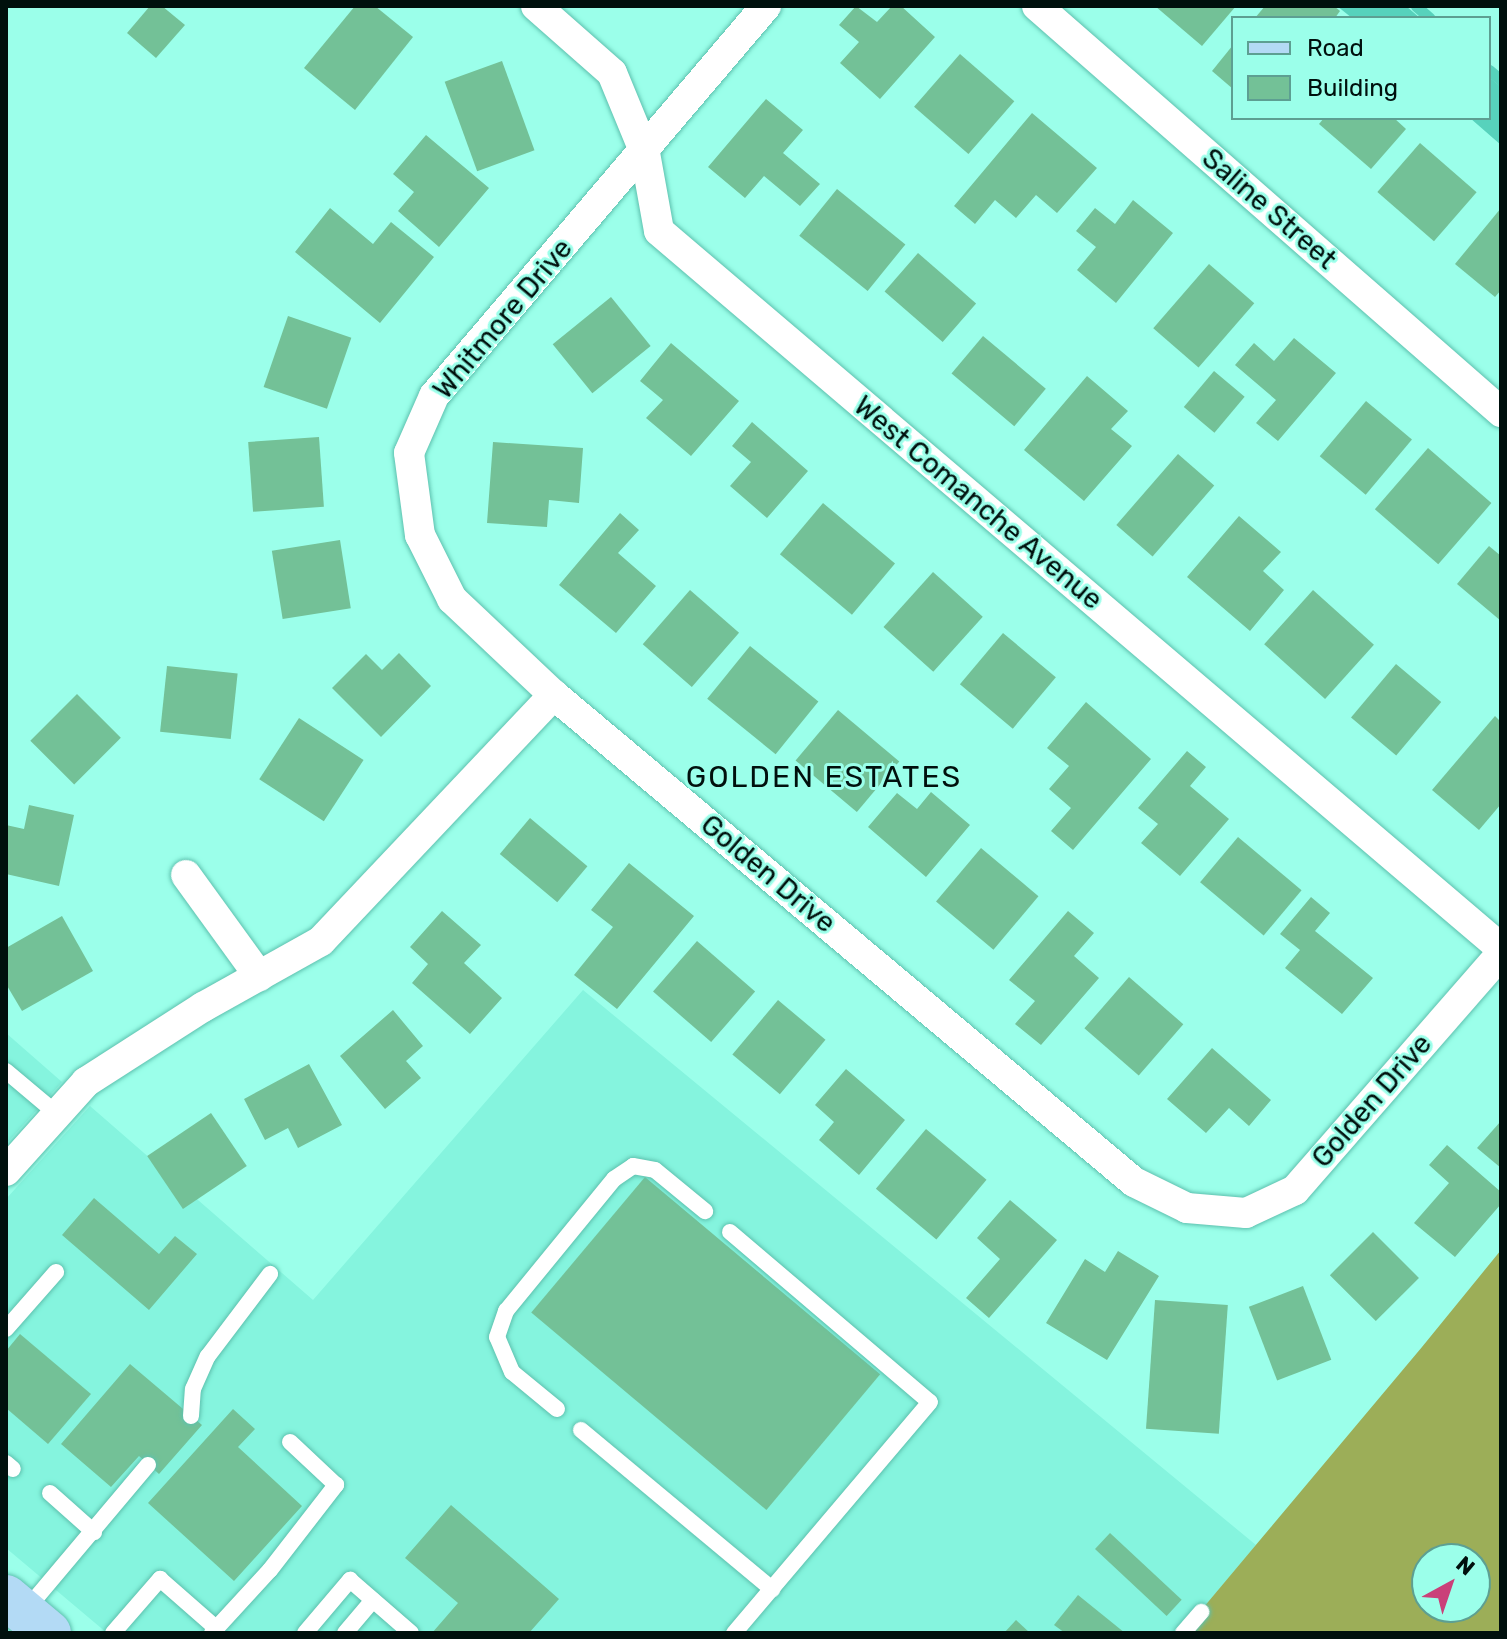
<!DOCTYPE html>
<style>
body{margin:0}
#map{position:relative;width:1507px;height:1639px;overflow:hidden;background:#9bffea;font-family:Rubik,sans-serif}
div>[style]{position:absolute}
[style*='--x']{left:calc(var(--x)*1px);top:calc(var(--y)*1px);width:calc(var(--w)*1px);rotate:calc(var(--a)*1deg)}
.built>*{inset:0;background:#85f4de}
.forest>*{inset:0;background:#9cae58}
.water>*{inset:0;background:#57d2bc}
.stream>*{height:11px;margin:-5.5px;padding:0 5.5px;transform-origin:5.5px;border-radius:5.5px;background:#57d2bc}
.building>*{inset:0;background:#73c197;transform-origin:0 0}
.roads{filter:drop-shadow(0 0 2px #5dc1ae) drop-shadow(0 0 2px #5dc1ae)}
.lane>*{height:16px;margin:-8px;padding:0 8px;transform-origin:8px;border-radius:8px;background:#fff}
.street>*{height:30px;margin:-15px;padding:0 15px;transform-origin:15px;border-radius:15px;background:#fff}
.primary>*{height:44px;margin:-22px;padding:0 22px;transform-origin:22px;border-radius:22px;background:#b3daf5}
span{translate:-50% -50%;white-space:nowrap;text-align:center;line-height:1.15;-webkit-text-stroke:6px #9bffea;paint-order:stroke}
.street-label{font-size:28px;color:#00100d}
.neighbourhood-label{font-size:30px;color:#00100d;letter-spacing:2px}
.frame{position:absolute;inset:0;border:8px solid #00100d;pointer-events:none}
.legend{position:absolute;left:1231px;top:16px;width:260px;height:104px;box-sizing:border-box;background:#9bffea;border:2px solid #5d9f92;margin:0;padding:10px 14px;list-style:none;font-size:24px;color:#00100d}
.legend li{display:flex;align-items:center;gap:16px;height:40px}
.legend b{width:40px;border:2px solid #5d9f92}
.north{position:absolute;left:1411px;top:1543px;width:80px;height:80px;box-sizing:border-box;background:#9bffea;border:2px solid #5d9f92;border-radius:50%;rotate:40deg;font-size:22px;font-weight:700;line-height:32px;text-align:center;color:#00100d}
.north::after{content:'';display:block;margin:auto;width:28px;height:36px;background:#ca4079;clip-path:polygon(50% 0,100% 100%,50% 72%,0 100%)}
</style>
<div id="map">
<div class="built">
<div style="clip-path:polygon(583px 990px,1256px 1545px,1182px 1633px,107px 1633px,6px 1548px,6px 1199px,90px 1106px,313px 1300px)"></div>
<div style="clip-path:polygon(6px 1033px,62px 1082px,6px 1144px)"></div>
</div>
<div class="forest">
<div style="clip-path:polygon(evenodd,1501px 1250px,1501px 1633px,1182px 1633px,1422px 1347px,1501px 1250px,1427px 1559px,1475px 1559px,1475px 1607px,1427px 1607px,1427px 1559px)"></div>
</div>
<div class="water">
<div style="clip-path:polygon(1337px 6px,1406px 6px,1420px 18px,1352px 18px)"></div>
<div style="clip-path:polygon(1489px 77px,1501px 87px,1501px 145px,1470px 118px,1489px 118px)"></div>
</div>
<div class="stream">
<div style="--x:1416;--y:6;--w:18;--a:41"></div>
<div style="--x:1489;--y:70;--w:16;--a:40"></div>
</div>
<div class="building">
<div style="clip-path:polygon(150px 6px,162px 6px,185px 25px,156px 58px,127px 33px)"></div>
<div style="clip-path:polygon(355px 6px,375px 6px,413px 37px,355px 110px,304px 68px)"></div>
<div style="clip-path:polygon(856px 6px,877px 22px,892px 6px,901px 6px,935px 37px,880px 99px,840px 63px,859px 42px,839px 25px)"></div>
<div style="clip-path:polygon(1155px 6px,1236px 6px,1202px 46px)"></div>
<div style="clip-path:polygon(1265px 6px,1334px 6px,1340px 11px,1335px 18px,1255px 18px)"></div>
<div style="clip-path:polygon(1233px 45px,1233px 89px,1212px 71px)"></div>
<div style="left:960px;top:54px;width:72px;height:70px;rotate:41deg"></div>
<div style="left:502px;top:61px;width:95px;height:61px;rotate:70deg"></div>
<div style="clip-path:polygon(766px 99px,803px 130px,783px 153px,820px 184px,800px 206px,764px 176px,745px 198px,708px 167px)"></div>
<div style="clip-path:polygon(1032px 113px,1097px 168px,1057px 213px,1036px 195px,1016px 218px,995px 200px,975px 224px,954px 206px)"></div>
<div style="clip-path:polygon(1324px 118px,1394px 118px,1406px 129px,1371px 169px,1319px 124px)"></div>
<div style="clip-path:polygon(426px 135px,489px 188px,439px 247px,398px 211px,414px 192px,393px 174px)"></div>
<div style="left:1420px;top:143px;width:75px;height:65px;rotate:41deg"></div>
<div style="left:837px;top:189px;width:88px;height:60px;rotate:39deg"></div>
<div style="clip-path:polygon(1133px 200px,1173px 233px,1116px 303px,1077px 270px,1096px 247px,1076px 231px,1095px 208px,1115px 224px)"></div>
<div style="clip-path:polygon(330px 208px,373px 244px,391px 222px,434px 257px,380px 323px,295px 252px)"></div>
<div style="clip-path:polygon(1501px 208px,1501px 290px,1495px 297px,1455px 264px)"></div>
<div style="left:918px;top:253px;width:77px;height:51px;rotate:41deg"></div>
<div style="left:1209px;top:264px;width:60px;height:85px;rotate:41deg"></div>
<div style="left:611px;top:297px;width:63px;height:75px;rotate:51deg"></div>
<div style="left:288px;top:316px;width:67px;height:75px;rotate:19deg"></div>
<div style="left:983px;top:336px;width:82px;height:49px;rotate:40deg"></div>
<div style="clip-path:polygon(1294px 338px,1336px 373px,1278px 441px,1256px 423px,1276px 400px,1235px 365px,1254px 343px,1274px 361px)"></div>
<div style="clip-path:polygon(671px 343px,739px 401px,691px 456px,646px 418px,663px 400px,640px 381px)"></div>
<div style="left:1214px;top:371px;width:40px;height:47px;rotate:40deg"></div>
<div style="clip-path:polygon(1087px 376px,1128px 411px,1111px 429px,1132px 446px,1084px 501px,1024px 450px)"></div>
<div style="left:1366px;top:401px;width:60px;height:72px;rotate:40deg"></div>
<div style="clip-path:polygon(752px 422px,808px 471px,767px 518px,730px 486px,751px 462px,732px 446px)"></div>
<div style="left:319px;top:437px;width:70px;height:71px;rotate:86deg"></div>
<div style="clip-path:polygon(493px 442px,583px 448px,579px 503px,549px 500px,547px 527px,487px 523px)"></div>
<div style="left:1428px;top:448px;width:84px;height:81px;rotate:41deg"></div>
<div style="left:1178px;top:454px;width:48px;height:94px;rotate:41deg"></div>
<div style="left:823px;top:503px;width:94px;height:67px;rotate:40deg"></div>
<div style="clip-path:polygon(620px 513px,639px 530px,618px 553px,656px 586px,616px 633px,559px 585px)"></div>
<div style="clip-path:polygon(1239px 516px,1281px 552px,1263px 571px,1284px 590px,1250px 631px,1187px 577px)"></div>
<div style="left:340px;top:540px;width:69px;height:69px;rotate:81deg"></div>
<div style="clip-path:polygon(1489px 546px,1501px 556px,1501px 621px,1457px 584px)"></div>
<div style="left:933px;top:572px;width:67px;height:74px;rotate:42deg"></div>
<div style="left:690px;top:590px;width:65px;height:72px;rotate:41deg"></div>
<div style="left:1313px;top:590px;width:82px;height:73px;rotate:42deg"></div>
<div style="left:1003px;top:633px;width:69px;height:67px;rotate:40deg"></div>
<div style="left:750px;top:646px;width:88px;height:68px;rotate:39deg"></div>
<div style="clip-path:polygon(399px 653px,431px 686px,381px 737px,332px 688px,366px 654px,382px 670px)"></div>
<div style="left:1396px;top:664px;width:59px;height:70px;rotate:40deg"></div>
<div style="left:167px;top:666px;width:71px;height:66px;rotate:6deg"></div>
<div style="left:77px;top:694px;width:62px;height:66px;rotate:45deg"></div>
<div style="clip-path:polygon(1086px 702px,1151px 759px,1073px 850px,1051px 831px,1071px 808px,1049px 789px,1069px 766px,1047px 748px)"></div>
<div style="left:838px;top:710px;width:80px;height:66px;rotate:40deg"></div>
<div style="clip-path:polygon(1495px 716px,1501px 722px,1501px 804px,1479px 830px,1432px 790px)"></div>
<div style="left:299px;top:718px;width:77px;height:73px;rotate:33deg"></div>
<div style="clip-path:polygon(1187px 751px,1206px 767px,1190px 786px,1229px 819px,1180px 876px,1141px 843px,1158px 824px,1138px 808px)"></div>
<div style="clip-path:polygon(931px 792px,970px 825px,926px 877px,868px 827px,897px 793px,917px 809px)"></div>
<div style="clip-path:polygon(29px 805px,74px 815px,59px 886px,6px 874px,6px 825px,24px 829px)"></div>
<div style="left:530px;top:818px;width:75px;height:47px;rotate:40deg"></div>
<div style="left:1238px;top:837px;width:83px;height:59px;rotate:40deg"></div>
<div style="left:981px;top:848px;width:75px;height:70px;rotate:40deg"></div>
<div style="clip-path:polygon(629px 863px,694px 916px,617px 1009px,574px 975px,613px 927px,591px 910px)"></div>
<div style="clip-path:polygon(1311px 897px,1330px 913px,1315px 931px,1373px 978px,1342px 1014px,1285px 968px,1300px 950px,1280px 934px)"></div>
<div style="clip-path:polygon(442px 911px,481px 945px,464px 963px,502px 998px,470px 1034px,412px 983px,428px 964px,410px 947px)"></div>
<div style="clip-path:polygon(1068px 911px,1094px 933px,1074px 956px,1099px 978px,1041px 1045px,1015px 1024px,1035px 1001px,1009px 980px)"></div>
<div style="clip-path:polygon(62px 916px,93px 971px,22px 1011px,6px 984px,6px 948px)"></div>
<div style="left:697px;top:941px;width:77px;height:67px;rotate:41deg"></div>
<div style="left:1129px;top:977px;width:72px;height:68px;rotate:41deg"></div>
<div style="left:778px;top:1000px;width:62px;height:71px;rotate:40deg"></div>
<div style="clip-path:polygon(393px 1010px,423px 1046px,406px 1061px,421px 1078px,385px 1109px,340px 1056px)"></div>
<div style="clip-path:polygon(1212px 1048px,1271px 1100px,1249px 1126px,1229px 1108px,1206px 1133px,1167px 1099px)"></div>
<div style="clip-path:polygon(309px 1064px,342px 1125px,298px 1148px,288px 1128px,265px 1140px,244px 1099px)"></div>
<div style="clip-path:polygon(846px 1069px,905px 1120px,859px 1175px,819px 1140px,834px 1122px,815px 1105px)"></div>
<div style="left:211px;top:1113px;width:64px;height:77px;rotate:56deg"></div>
<div style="clip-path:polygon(1501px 1121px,1501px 1168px,1477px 1148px)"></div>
<div style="left:926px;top:1129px;width:79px;height:78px;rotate:40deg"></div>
<div style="clip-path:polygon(1447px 1145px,1501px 1192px,1501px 1204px,1455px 1257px,1414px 1223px,1449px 1183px,1429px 1165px)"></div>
<div style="left:645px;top:1177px;width:307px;height:177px;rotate:40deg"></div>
<div style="clip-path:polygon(94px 1198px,159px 1254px,175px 1236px,197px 1254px,149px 1310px,62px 1235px)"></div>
<div style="clip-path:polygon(1010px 1200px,1057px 1240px,989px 1318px,966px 1298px,1000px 1259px,977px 1238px)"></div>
<div style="left:1373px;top:1232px;width:65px;height:61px;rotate:45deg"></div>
<div style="clip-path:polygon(1118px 1251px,1159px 1276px,1107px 1360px,1046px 1323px,1085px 1259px,1105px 1272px)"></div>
<div style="left:1303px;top:1286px;width:79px;height:58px;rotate:69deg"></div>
<div style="left:1155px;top:1300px;width:73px;height:129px;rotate:4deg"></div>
<div style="clip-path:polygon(20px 1334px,91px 1394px,48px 1444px,6px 1408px,6px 1351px)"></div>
<div style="clip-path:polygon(130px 1364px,202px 1425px,159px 1474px,139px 1456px,111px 1487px,61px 1444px)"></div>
<div style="clip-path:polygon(233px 1409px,255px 1429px,238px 1447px,302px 1506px,234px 1581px,148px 1503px)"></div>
<div style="clip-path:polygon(451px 1505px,559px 1599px,529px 1633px,432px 1633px,458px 1603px,405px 1558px)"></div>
<div style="left:1110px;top:1533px;width:98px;height:22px;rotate:43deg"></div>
<div style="clip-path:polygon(1078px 1595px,1125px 1633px,1065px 1633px,1054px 1625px)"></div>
<div style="clip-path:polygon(1016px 1620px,1030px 1633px,1004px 1633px)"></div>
</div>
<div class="roads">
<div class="lane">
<div style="--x:6;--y:1071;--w:67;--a:40.1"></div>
<div style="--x:730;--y:1232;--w:262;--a:40.4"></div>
<div style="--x:930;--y:1402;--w:303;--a:130.3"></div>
<div style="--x:6;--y:1329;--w:76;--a:-48.7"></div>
<div style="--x:557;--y:1409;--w:58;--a:-140.6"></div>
<div style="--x:512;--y:1372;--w:38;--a:-113"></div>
<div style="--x:497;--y:1337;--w:28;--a:-71"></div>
<div style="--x:506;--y:1311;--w:171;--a:-50.7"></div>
<div style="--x:614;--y:1179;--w:23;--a:-34"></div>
<div style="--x:633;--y:1166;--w:22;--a:10"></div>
<div style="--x:655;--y:1170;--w:65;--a:39.4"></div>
<div style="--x:191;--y:1416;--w:27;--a:-86"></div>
<div style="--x:193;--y:1389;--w:36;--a:-66"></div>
<div style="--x:208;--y:1356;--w:103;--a:-52.9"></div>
<div style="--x:581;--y:1430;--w:249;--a:39.8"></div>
<div style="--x:6;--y:1463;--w:9;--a:41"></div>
<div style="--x:50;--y:1493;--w:59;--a:41.6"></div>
<div style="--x:25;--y:1611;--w:191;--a:-49.9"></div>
<div style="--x:113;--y:1633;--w:72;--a:-49"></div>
<div style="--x:160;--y:1579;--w:74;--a:41.2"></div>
<div style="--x:212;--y:1633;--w:86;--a:-47.4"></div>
<div style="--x:270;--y:1570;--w:108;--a:-52.2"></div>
<div style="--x:336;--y:1485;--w:63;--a:-136.9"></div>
<div style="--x:305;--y:1633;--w:70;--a:-49.7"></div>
<div style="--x:350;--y:1580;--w:81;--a:41"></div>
<div style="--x:345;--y:1633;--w:43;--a:-49.7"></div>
<div style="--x:1183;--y:1633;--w:28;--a:-49"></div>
</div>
<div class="street">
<div style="--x:536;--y:6;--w:101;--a:41.4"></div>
<div style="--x:612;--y:73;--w:87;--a:67.6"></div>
<div style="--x:645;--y:153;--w:79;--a:79.8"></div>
<div style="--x:659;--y:231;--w:1106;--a:40.42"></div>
<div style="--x:766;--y:6;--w:512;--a:130.41"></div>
<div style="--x:434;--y:396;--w:62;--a:113.7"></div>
<div style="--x:409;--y:453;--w:83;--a:82.4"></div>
<div style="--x:420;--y:535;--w:72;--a:63.4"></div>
<div style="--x:452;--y:599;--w:140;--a:43.3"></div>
<div style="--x:554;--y:695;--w:757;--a:40.02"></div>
<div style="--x:1134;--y:1182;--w:59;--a:26.1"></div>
<div style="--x:1187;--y:1208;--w:59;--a:4.8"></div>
<div style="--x:1246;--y:1213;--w:54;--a:-25.1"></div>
<div style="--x:1295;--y:1190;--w:313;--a:-48.9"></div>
<div style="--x:1037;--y:6;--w:617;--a:41.19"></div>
<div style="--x:186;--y:875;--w:125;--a:54.1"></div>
<div style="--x:6;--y:1171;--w:120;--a:-48"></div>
<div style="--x:86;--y:1082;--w:139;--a:-32.7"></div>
<div style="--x:203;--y:1007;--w:135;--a:-29.2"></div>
<div style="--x:321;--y:941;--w:339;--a:-46.6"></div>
</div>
<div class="primary">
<div style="--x:6;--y:1597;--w:56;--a:39.9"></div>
</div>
</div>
<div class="street-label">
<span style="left:1269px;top:209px;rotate:41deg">Saline Street</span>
<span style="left:503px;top:319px;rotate:-50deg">Whitmore Drive</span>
<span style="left:978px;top:503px;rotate:40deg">West Comanche Avenue</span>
<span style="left:768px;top:874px;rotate:40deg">Golden Drive</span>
<span style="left:1372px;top:1101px;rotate:-49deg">Golden Drive</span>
</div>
<div class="neighbourhood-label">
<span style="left:824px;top:777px">GOLDEN ESTATES</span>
</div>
<div class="frame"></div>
<ul class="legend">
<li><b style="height:10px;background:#b3daf5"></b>Road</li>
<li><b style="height:22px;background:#73c197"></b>Building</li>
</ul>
<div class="north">N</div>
</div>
